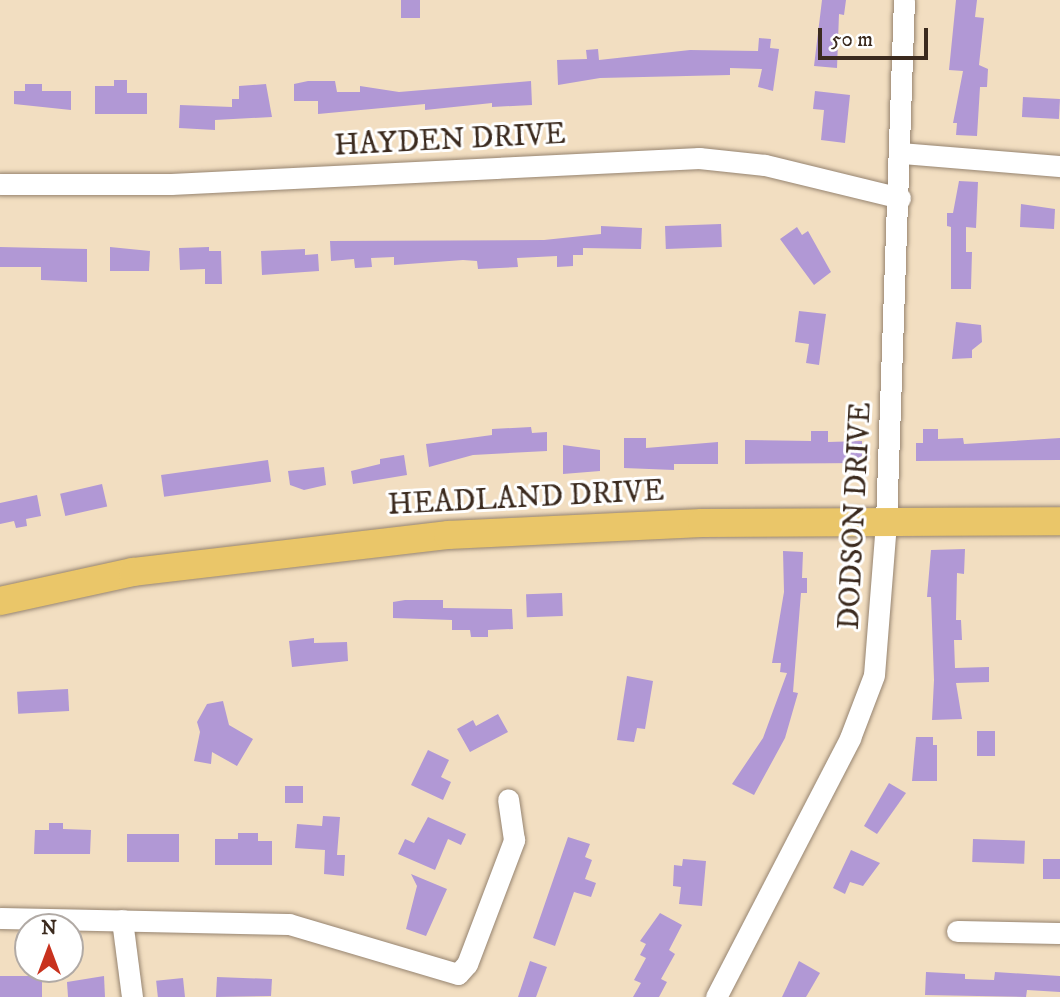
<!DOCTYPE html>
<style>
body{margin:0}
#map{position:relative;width:1060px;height:997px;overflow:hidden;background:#f2dec1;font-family:"IM FELL DW Pica",serif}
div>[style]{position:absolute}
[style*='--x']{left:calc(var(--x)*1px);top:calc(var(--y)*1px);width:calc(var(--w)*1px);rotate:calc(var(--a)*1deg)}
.building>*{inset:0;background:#b198d5;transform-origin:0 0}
.roads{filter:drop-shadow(0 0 2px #968470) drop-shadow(0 0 2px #968470)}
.minor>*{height:21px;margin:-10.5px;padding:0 10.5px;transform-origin:10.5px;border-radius:10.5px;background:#fff}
.major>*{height:28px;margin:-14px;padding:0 14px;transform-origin:14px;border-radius:14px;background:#eac669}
span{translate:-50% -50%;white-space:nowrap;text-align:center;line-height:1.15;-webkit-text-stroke:6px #fff;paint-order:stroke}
.street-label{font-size:30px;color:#3b2a1e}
.north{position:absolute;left:14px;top:913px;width:70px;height:70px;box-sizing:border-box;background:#fff;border:2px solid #b1aaa5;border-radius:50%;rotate:0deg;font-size:19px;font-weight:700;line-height:28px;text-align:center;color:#3b2a1e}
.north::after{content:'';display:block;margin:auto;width:24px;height:32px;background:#c8321e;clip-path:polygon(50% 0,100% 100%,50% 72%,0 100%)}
.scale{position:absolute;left:818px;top:28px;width:110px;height:32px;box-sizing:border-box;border:4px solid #3b2a1e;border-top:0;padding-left:9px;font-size:21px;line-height:24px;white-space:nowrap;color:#3b2a1e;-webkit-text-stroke:5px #fff;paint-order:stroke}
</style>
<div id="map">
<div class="building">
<div style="left:401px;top:0;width:19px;height:18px"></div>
<div style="clip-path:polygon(822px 0,846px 0,844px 15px,839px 14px,837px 68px,814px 66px)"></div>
<div style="clip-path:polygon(956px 0,977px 0,975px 17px,984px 18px,979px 65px,988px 69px,987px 87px,980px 87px,977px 136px,956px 135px,957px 123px,953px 123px,963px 71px,949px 70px)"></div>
<div style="clip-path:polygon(759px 38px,771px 39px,770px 48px,779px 49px,773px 91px,758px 87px,762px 69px,730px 68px,730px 75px,600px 78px,558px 85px,557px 60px,587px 59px,586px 50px,598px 49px,599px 60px,690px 50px,758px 51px)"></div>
<div style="clip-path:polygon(114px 80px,127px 80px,127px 93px,147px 93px,147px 114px,95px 114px,95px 86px,114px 86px)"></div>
<div style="clip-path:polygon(308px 81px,335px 81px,337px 92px,360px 92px,360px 86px,399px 92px,531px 81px,532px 105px,492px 107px,492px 103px,425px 110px,425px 104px,318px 114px,318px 101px,294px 101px,294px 84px)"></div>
<div style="clip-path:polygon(25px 84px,42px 84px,42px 91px,71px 91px,71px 110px,14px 104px,14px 91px,25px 91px)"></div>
<div style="clip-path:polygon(266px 84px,272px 117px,215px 120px,215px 130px,179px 128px,180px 105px,232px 107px,232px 99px,239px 99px,239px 86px)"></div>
<div style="clip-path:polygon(815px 91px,850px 95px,845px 143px,821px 140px,824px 110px,813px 109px)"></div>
<div style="left:1023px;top:97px;width:37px;height:20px;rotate:3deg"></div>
<div style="clip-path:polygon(959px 181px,978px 182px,976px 228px,966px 227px,966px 252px,972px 252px,971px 289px,951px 289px,951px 227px,947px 226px,947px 213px,953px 213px)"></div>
<div style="clip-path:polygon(1021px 204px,1055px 209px,1054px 229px,1020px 227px)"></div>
<div style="left:721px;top:224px;width:23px;height:56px;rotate:88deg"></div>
<div style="clip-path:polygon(601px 226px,642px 228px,641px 249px,583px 248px,583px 255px,573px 255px,573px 266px,557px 267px,557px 256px,517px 258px,518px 267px,478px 269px,477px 261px,463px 260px,394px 265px,394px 257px,371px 258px,372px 267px,355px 268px,354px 259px,331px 261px,330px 241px,544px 240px,601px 234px)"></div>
<div style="clip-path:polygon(797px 227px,802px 235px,808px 231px,831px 272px,814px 285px,780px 239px)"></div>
<div style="clip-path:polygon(0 247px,87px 249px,87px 282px,41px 280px,41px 267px,0 267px)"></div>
<div style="clip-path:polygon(110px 247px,150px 251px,149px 271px,110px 271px)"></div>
<div style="clip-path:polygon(209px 247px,209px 251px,221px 251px,222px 284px,205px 284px,205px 269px,180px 270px,179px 248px)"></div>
<div style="clip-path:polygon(305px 249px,305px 255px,318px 254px,319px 271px,262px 275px,261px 251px)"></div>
<div style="clip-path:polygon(799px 311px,826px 314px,819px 365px,806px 363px,809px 344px,795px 342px)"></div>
<div style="clip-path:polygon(956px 322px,981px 325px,982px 342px,972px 350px,972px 358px,952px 359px)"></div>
<div style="clip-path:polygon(531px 427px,532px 433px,547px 432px,547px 451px,473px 455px,429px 467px,426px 444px,492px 435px,492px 429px)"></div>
<div style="clip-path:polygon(923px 429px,938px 429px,938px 439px,963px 438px,964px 444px,1060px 438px,1060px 460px,916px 461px,916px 443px,923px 443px)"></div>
<div style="clip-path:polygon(811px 431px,828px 431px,828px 442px,862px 441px,862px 463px,745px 464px,745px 440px,811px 441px)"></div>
<div style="clip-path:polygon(624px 438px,646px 438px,646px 448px,718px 442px,718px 464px,674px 464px,674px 470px,624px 468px)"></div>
<div style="clip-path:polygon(563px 445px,600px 450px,600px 471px,563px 474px)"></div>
<div style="clip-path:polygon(404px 455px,407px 475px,353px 484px,351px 471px,380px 464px,380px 459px)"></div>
<div style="left:268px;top:460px;width:22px;height:108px;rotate:82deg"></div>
<div style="clip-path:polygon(324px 467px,326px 485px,304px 490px,290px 485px,288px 471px)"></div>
<div style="left:102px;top:484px;width:23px;height:43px;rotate:77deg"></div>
<div style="clip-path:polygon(37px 495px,41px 516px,26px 519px,27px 526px,16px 528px,14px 521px,0 524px,0 503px)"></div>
<div style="clip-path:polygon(965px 549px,964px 574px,957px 573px,956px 620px,961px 620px,962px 640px,954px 640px,955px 668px,989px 667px,989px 682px,956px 683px,962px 719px,932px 720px,934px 680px,931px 597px,927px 597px,931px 550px)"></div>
<div style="clip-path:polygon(783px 551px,803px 552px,802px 578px,807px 578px,807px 593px,801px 593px,793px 692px,798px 693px,785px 738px,754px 795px,732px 784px,763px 738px,787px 673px,780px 672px,781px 663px,772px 663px,784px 592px)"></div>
<div style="left:562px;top:593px;width:23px;height:36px;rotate:88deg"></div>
<div style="clip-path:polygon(405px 600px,443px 600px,443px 608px,512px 609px,513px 629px,488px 630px,488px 637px,471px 637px,470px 630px,452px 630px,452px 620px,393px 618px,393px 602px)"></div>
<div style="clip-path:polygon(314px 638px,314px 643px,347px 642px,348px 661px,292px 667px,289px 641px)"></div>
<div style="clip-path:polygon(627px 676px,653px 681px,645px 729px,637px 728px,634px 742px,617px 740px)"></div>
<div style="left:68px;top:689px;width:22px;height:51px;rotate:87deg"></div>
<div style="clip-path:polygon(223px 701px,229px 725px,253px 739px,237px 766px,212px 752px,211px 764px,194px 761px,200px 732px,197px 722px,207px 704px)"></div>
<div style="clip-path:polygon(498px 714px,508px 732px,470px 752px,457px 729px,473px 720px,476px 726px)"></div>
<div style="left:977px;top:731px;width:18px;height:25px"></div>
<div style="clip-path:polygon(916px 737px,933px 737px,933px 745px,937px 745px,937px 781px,912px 781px)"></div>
<div style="clip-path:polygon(428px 750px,449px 760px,441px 777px,451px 782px,443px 800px,411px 785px)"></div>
<div style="clip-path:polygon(889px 783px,906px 793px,877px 834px,864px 826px)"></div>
<div style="left:285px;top:786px;width:18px;height:17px"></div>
<div style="clip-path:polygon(323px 816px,340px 817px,337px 855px,345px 855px,344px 876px,324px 874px,325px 850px,295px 848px,297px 824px,322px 826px)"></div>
<div style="clip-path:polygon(428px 817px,466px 834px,461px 845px,448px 839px,435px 870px,398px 854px,405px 839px,414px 843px)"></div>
<div style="clip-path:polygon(49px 823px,63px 823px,63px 829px,91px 830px,90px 854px,34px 854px,35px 830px,49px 830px)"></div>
<div style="clip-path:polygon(238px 833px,258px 833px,258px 841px,272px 841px,272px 865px,215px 865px,215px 839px,238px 839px)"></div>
<div style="left:179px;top:834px;width:28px;height:52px;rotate:90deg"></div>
<div style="clip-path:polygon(568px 837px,590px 844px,585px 857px,592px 860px,585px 879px,596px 883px,591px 897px,574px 892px,555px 946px,533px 938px)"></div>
<div style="left:973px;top:839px;width:52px;height:23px;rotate:2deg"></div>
<div style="clip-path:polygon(851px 850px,880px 863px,863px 886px,850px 882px,845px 894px,833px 888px)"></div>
<div style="clip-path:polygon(683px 859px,706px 861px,702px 906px,679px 904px,681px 887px,673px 886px,674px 865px,682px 866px)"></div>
<div style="left:1043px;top:859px;width:17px;height:20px"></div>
<div style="clip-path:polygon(411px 874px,447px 889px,426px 936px,406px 929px,417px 886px)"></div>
<div style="clip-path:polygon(660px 913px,682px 925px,669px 950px,675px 954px,661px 979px,667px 982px,659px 997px,633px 997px,641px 983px,634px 980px,646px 958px,640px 955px,646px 944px,640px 941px)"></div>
<div style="clip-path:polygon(530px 961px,547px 967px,536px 997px,518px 997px)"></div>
<div style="clip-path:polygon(799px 961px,820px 973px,806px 997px,782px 997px)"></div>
<div style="clip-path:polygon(926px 972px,965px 974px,965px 979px,994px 980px,995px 972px,1060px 976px,1060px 992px,1027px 990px,1026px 997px,925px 995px)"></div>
<div style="left:0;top:976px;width:42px;height:21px"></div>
<div style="clip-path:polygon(104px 976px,105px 997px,68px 997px,67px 982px)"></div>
<div style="clip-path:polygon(217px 977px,272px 979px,271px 996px,216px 997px)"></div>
<div style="left:183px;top:978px;width:19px;height:27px;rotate:84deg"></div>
</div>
<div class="roads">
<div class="minor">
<div style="--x:901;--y:153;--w:160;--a:4.7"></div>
<div style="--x:0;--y:184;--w:171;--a:0"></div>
<div style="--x:171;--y:184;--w:529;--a:-2.82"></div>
<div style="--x:699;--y:158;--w:66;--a:6.1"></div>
<div style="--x:765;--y:165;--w:139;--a:13.7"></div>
<div style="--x:0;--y:918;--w:289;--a:1.2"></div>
<div style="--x:289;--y:924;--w:176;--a:16.5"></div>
<div style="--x:458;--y:974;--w:13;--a:-48"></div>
<div style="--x:467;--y:964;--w:133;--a:-69.2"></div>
<div style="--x:514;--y:840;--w:41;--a:-98.3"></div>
<div style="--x:122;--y:920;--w:78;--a:82.6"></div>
<div style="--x:957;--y:931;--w:103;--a:1.1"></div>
<div style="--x:716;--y:997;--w:292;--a:-62.6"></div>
<div style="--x:850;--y:738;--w:67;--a:-69.1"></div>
<div style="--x:874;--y:675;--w:153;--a:-85.5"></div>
<div style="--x:886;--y:522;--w:522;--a:-88.03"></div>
</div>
<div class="major">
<div style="--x:0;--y:601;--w:136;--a:-12.3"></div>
<div style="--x:133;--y:572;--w:317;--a:-6.7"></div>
<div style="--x:448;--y:535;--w:254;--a:-2.7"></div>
<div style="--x:702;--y:523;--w:358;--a:-0.3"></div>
</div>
</div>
<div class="street-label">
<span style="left:450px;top:141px;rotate:-3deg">HAYDEN DRIVE</span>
<span style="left:526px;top:499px;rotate:-3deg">HEADLAND DRIVE</span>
<span style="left:856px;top:516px;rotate:-87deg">DODSON DRIVE</span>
</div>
<div class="north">N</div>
<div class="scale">50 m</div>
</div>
